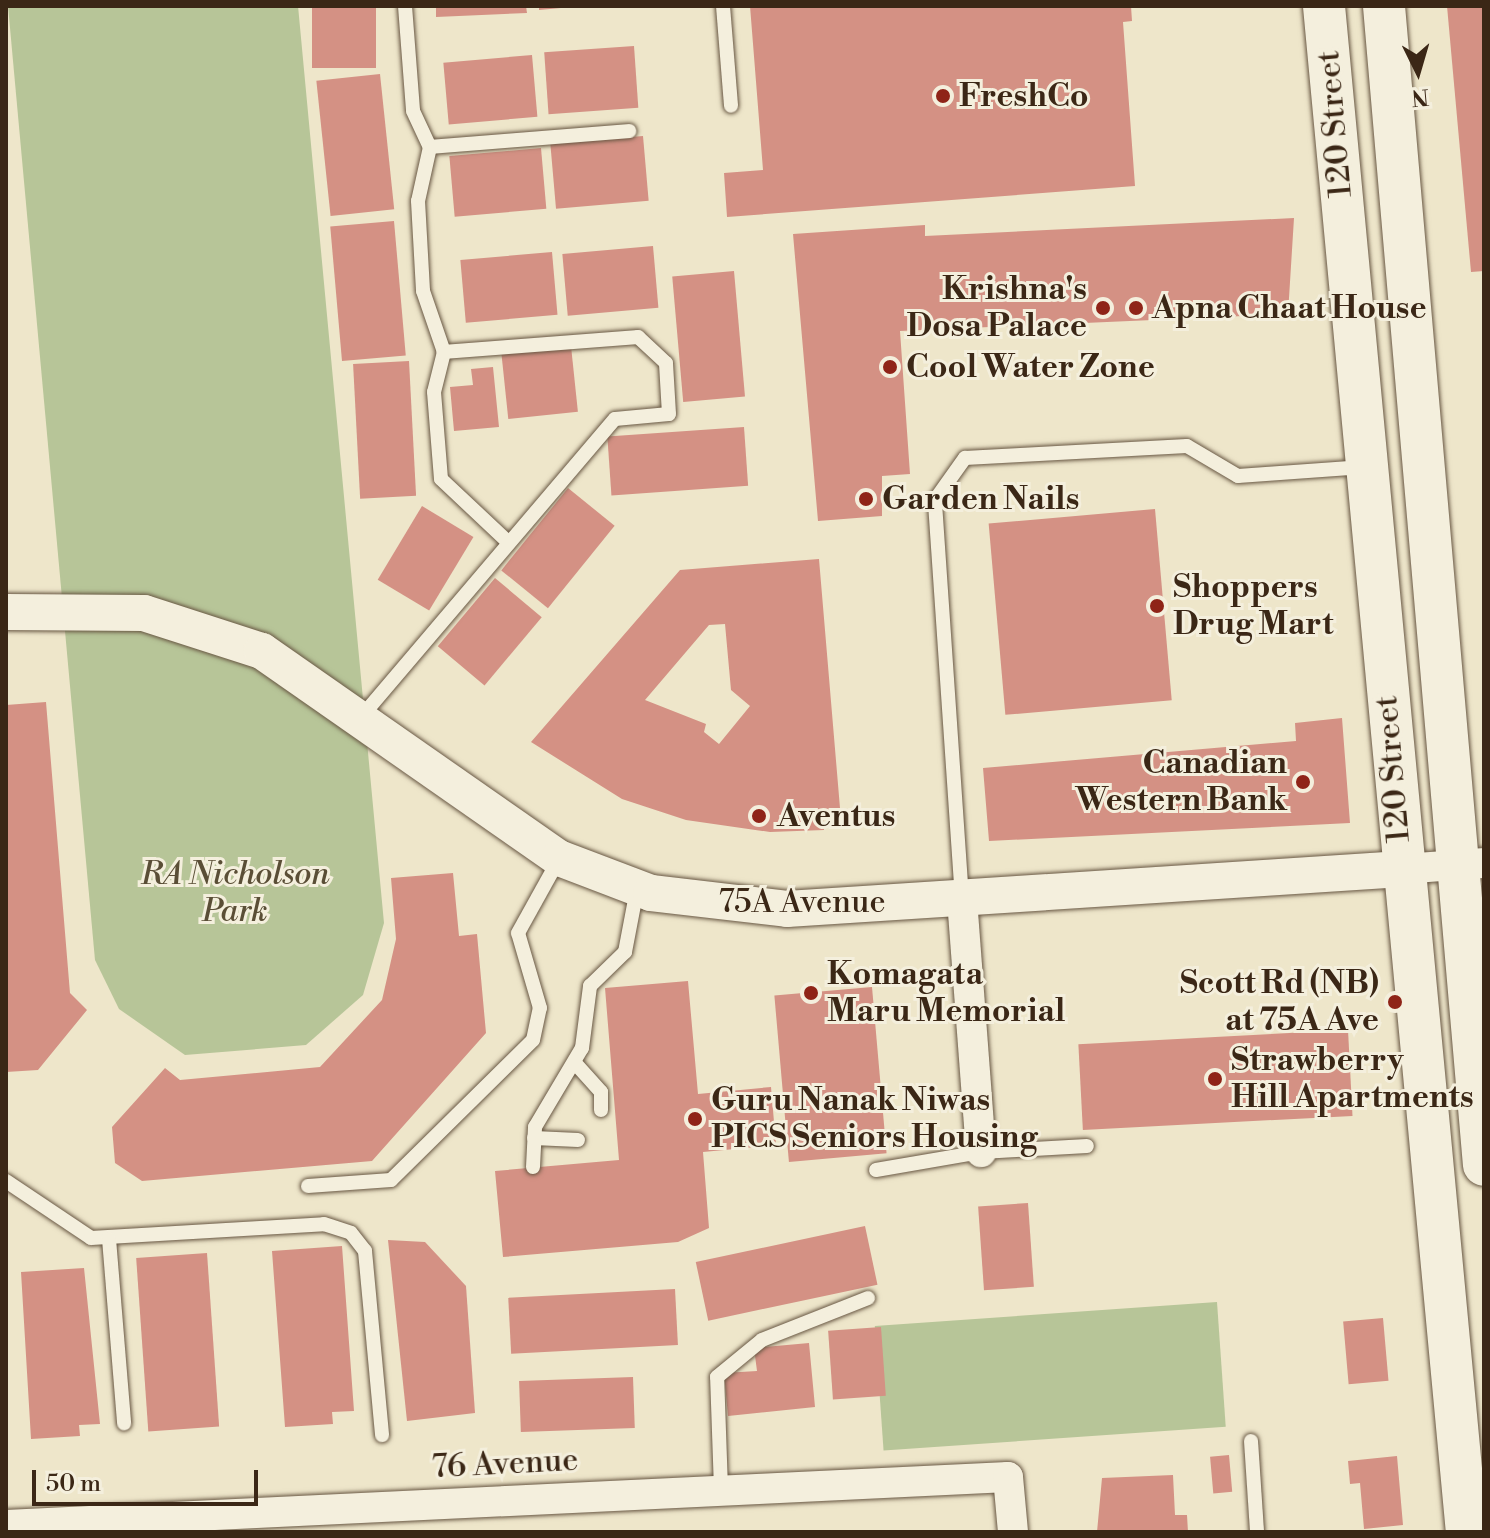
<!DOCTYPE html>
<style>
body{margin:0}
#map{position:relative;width:1490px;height:1538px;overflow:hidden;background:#eee6ca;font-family:"Libre Bodoni",serif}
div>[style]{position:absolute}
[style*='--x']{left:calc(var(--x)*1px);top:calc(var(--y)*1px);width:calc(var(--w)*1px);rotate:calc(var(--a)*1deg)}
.green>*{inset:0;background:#b7c598;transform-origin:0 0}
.building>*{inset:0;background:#d49184;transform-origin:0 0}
.roads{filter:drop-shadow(0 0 2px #685743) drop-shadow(0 0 2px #685743)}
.service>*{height:14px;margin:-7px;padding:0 7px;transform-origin:7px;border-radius:7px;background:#f4efdd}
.minor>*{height:30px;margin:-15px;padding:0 15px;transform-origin:15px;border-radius:15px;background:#f4efdd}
.tertiary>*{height:36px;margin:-18px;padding:0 18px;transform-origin:18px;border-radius:18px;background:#f4efdd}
.secondary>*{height:42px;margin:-21px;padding:0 21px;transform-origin:21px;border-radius:21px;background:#f4efdd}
.dots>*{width:22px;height:22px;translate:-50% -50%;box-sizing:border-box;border:4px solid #f4efdd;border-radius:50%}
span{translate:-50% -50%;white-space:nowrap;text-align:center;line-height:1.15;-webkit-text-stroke:6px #f4efdd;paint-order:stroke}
.poi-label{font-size:32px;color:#3b2716;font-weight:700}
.left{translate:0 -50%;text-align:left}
.right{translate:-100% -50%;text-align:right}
.street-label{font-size:32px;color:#3b2716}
.park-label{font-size:32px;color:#5a4e36;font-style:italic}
.frame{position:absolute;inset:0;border:8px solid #3b2716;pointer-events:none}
.north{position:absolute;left:1378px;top:32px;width:80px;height:80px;-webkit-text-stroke:6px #f4efdd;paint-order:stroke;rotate:175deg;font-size:22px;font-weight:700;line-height:32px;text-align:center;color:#3b2716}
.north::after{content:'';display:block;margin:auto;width:28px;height:36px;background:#3b2716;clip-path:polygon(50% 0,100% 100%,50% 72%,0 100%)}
.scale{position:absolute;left:32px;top:1470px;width:226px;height:36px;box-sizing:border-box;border:4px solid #3b2716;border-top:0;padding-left:10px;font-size:24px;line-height:28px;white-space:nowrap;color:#3b2716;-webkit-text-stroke:6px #f4efdd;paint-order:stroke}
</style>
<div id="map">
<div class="green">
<div style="clip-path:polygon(8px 6px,298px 6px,384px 923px,363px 995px,306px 1045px,185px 1055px,119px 1009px,95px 960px)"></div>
<div style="left:1217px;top:1302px;width:125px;height:343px;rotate:86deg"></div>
</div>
<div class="building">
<div style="left:312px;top:6px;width:64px;height:62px"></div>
<div style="clip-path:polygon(436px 6px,526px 6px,527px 13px,436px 17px)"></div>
<div style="clip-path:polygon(539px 6px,561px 6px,561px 8px,539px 10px)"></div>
<div style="clip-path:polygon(750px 6px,1131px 6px,1132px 21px,1123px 22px,1135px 186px,727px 217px,724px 173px,763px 170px)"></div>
<div style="clip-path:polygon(1447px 6px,1484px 6px,1484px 271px,1471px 272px)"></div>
<div style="left:634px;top:46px;width:62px;height:90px;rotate:86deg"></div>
<div style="left:532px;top:55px;width:62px;height:89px;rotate:85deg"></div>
<div style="left:380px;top:74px;width:136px;height:64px;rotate:84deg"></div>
<div style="left:643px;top:136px;width:65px;height:93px;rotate:85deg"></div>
<div style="left:541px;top:148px;width:61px;height:92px;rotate:85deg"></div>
<div style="clip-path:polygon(1294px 218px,1288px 314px,900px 331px,910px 474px,882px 476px,882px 516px,818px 521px,793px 234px,925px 225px,925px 236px)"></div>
<div style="left:394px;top:221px;width:135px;height:64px;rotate:85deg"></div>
<div style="left:653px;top:246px;width:62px;height:91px;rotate:85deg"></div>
<div style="left:552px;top:252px;width:63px;height:92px;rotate:85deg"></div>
<div style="left:734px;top:271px;width:126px;height:62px;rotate:85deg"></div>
<div style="left:571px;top:346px;width:66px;height:70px;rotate:84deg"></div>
<div style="left:409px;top:361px;width:135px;height:56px;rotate:87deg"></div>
<div style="clip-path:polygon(493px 367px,499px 427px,454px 431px,450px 387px,473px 385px,471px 369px)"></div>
<div style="left:744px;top:427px;width:59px;height:137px;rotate:86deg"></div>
<div style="left:568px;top:488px;width:60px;height:106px;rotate:39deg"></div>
<div style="left:422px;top:506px;width:60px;height:86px;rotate:31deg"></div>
<div style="left:1155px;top:509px;width:192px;height:167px;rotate:85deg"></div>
<div style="clip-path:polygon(evenodd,819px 559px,840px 808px,823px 811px,824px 830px,770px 832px,686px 820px,622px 799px,531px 742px,680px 570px,819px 559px,725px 624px,731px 690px,750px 706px,719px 744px,704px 732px,706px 724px,645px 700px,709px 625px,725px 624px)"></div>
<div style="left:495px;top:578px;width:61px;height:89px;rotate:40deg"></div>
<div style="clip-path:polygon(46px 702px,70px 993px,87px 1010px,38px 1070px,6px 1072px,6px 705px)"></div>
<div style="clip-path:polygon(1342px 718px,1350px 823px,989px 841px,983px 768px,1296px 741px,1295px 723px)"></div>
<div style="clip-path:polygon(453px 873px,459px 936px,477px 934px,486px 1033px,372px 1161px,142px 1181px,115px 1163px,112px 1127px,165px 1068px,180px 1080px,320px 1067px,382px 1000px,396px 939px,391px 878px)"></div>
<div style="clip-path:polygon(688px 981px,698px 1094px,771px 1087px,776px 1145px,703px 1152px,709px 1228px,678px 1242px,503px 1257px,495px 1171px,619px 1160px,605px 988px)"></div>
<div style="left:872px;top:987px;width:167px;height:98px;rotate:85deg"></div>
<div style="left:1348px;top:1030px;width:86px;height:270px;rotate:87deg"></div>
<div style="left:1028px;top:1203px;width:84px;height:50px;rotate:86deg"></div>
<div style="left:865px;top:1226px;width:60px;height:173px;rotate:78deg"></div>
<div style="clip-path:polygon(388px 1240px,425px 1242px,466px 1286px,475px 1413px,407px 1421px)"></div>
<div style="clip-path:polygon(342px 1246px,354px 1411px,332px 1412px,333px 1424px,285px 1427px,272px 1251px)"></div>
<div style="left:207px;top:1253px;width:174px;height:71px;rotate:86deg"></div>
<div style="clip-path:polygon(84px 1268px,100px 1424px,79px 1425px,80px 1436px,31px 1439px,21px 1272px)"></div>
<div style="left:675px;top:1289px;width:56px;height:167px;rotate:87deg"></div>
<div style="left:1383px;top:1318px;width:63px;height:40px;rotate:85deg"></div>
<div style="left:881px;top:1327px;width:69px;height:53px;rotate:86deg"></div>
<div style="clip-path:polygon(809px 1343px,815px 1407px,728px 1416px,724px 1373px,757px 1371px,754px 1348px)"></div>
<div style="left:633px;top:1377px;width:51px;height:114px;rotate:88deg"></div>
<div style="left:1229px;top:1455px;width:37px;height:19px;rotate:85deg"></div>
<div style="clip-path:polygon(1397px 1456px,1403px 1525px,1364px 1529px,1360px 1483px,1350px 1484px,1348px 1461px)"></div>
<div style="clip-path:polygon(1173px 1475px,1175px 1515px,1187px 1515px,1188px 1532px,1097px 1532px,1102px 1478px)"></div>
</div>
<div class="roads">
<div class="service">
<div style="--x:405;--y:6;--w:105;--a:85.6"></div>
<div style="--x:413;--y:111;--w:40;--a:65"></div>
<div style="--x:430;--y:147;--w:55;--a:102.5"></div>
<div style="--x:418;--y:201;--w:90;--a:86.8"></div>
<div style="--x:423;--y:291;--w:65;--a:71"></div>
<div style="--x:444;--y:352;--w:41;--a:104"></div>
<div style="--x:434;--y:392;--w:87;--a:85.4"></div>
<div style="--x:441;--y:479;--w:91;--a:43.2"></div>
<div style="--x:723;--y:6;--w:100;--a:85.4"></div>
<div style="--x:430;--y:147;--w:200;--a:-4.6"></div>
<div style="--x:362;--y:716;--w:390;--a:-49.6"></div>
<div style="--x:615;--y:419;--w:54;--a:-5.3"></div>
<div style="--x:669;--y:414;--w:51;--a:-93.4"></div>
<div style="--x:666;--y:363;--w:38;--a:-137"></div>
<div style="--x:638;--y:337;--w:195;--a:175.6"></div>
<div style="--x:962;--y:899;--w:400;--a:-93.9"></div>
<div style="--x:935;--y:500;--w:52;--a:-54.5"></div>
<div style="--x:965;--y:458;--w:222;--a:-3.1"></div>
<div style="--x:1187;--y:446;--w:59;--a:30.5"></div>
<div style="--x:1238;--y:476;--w:126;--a:-4.1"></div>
<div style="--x:575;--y:1063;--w:39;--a:48"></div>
<div style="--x:601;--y:1092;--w:18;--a:90"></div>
<div style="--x:534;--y:1138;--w:44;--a:2.6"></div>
<div style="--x:533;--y:1167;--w:40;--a:-87.1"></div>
<div style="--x:535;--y:1127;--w:92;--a:-59.3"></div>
<div style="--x:582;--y:1048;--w:63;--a:-82.6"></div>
<div style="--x:590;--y:986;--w:49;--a:-44.2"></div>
<div style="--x:625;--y:952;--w:64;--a:-79.2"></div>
<div style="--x:876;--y:1170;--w:107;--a:-9.7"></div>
<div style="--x:981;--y:1152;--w:106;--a:-3.2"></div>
<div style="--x:6;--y:1181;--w:102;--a:33.8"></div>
<div style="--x:91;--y:1238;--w:233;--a:-3.4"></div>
<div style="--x:324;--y:1224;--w:28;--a:18"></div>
<div style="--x:351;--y:1233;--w:23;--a:52"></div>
<div style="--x:365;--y:1251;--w:185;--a:84.7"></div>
<div style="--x:308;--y:1186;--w:83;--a:-4.1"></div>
<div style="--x:391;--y:1180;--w:199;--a:-44.6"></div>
<div style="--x:533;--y:1040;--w:33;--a:-78"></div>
<div style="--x:540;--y:1008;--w:78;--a:-106.3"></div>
<div style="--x:518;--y:933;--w:85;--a:-61"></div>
<div style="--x:109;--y:1239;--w:185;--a:85.3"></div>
<div style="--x:1251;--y:1441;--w:91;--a:86.2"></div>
<div style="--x:721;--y:1489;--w:112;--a:-92"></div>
<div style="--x:717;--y:1377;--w:58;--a:-39.4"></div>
<div style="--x:762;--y:1340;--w:114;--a:-21.6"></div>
</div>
<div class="minor">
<div style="--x:1402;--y:869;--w:82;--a:-4.2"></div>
<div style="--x:962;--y:899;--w:254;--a:85.7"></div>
<div style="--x:6;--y:1525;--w:1003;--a:-2.74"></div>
<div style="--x:1008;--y:1477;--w:55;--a:84.8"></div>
</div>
<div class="tertiary">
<div style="--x:6;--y:612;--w:138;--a:0.4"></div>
<div style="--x:144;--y:613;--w:124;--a:17.9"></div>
<div style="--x:262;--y:651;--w:362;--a:34.9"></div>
<div style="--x:559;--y:858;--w:98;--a:20.8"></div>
<div style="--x:651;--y:893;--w:137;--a:6.7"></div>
<div style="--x:787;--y:909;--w:616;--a:-3.72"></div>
</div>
<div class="secondary">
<div style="--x:1324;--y:6;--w:1533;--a:84.65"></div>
<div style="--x:1384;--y:6;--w:1163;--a:85.07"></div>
</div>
</div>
<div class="dots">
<div style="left:943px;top:96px;background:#8f2418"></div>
<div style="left:1103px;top:308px;background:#8f2418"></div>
<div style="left:1136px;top:308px;background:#8f2418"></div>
<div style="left:890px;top:367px;background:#8f2418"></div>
<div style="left:866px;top:499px;background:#8f2418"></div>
<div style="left:1157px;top:606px;background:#8f2418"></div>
<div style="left:1303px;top:782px;background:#8f2418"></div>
<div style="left:759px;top:816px;background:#8f2418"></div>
<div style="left:811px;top:993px;background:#8f2418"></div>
<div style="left:1395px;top:1002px;background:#8f2418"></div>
<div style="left:1215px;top:1079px;background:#8f2418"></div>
<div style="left:695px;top:1119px;background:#8f2418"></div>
</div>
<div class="poi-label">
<span class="left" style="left:959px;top:96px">FreshCo</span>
<span class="right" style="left:1087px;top:308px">Krishna's<br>Dosa Palace</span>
<span class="left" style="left:1152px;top:308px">Apna Chaat House</span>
<span class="left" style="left:906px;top:367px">Cool Water Zone</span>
<span class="left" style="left:882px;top:499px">Garden Nails</span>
<span class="left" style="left:1173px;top:606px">Shoppers<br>Drug Mart</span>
<span class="right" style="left:1287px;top:782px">Canadian<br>Western Bank</span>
<span class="left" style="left:777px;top:816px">Aventus</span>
<span class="left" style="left:827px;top:993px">Komagata<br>Maru Memorial</span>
<span class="right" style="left:1379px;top:1002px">Scott Rd (NB)<br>at 75A Ave</span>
<span class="left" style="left:1231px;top:1079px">Strawberry<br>Hill Apartments</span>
<span class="left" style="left:711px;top:1119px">Guru Nanak Niwas<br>PICS Seniors Housing</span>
</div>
<div class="street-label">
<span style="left:1335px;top:124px;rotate:-95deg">120 Street</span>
<span style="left:1393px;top:769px;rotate:-95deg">120 Street</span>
<span style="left:802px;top:902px">75A Avenue</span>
<span style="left:505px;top:1464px;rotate:-3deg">76 Avenue</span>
</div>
<div class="park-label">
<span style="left:235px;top:893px">RA Nicholson<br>Park</span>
</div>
<div class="frame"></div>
<div class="north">N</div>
<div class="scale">50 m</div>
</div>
